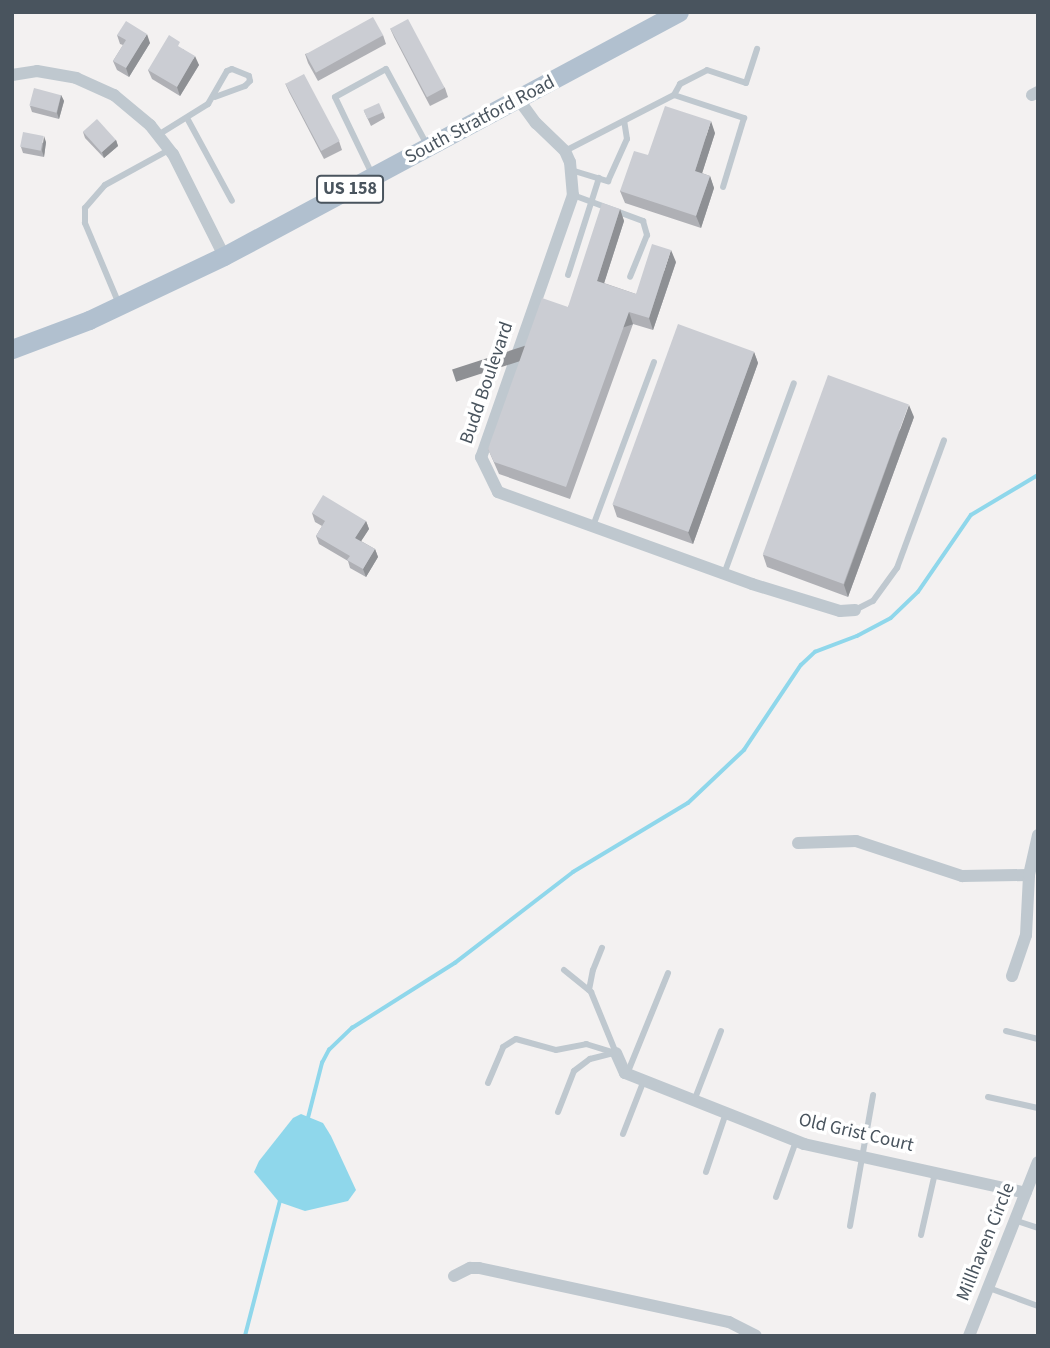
<!DOCTYPE html>
<style>
body{margin:0}
#map{position:relative;width:1050px;height:1348px;overflow:hidden;background:#f3f1f1;font-family:"Source Sans 3",sans-serif}
div>[style]{position:absolute}
[style*='--x']{left:calc(var(--x)*1px);top:calc(var(--y)*1px);width:calc(var(--w)*1px);rotate:calc(var(--a)*1deg)}
.water>*{inset:0;background:#8fd7eb}
.stream>*{height:3.5px;margin:-1.75px;padding:0 1.75px;transform-origin:1.75px;border-radius:1.75px;background:#8fd7eb}
.lane>*{height:6px;margin:-3px;padding:0 3px;transform-origin:3px;border-radius:3px;background:#bfc8cf}
.street>*{height:12px;margin:-6px;padding:0 6px;transform-origin:6px;border-radius:6px;background:#bfc8cf}
.primary>*{height:19px;margin:-9.5px;padding:0 9.5px;transform-origin:9.5px;border-radius:9.5px;background:#b1c0cf}
.wall>*{inset:0;background:#afb0b5}
.shaded-wall>*{inset:0;background:#8e9094;transform-origin:0 0}
.building>*{inset:0;background:#cbcdd3;transform-origin:0 0}
span{translate:-50% -50%;white-space:nowrap;text-align:center;line-height:1.15;-webkit-text-stroke:7px #fff;paint-order:stroke}
.shield-label span{padding:2px 5px;background:#fff;border:2px solid;border-radius:5px;-webkit-text-stroke-width:0}
.shield-label{font-size:18px;color:#49545e;font-weight:700}
.street-label{font-size:19px;color:#49545e}
.frame{position:absolute;inset:0;border:14px solid #49545e;pointer-events:none}
</style>
<div id="map">
<div class="water">
<div style="clip-path:polygon(301px 1114px,323px 1123px,331px 1136px,356px 1190px,348px 1201px,305px 1211px,279px 1202px,254px 1172px,259px 1161px,293px 1118px)"></div>
</div>
<div class="stream">
<div style="--x:308;--y:1118;--w:57;--a:-75.7"></div>
<div style="--x:322;--y:1063;--w:15;--a:-62"></div>
<div style="--x:329;--y:1050;--w:32;--a:-44"></div>
<div style="--x:352;--y:1028;--w:122;--a:-32.3"></div>
<div style="--x:455;--y:963;--w:149;--a:-37.6"></div>
<div style="--x:573;--y:872;--w:134;--a:-31"></div>
<div style="--x:688;--y:803;--w:77;--a:-43.4"></div>
<div style="--x:744;--y:750;--w:102;--a:-56.2"></div>
<div style="--x:801;--y:665;--w:19;--a:-43"></div>
<div style="--x:815;--y:652;--w:45;--a:-20.9"></div>
<div style="--x:857;--y:636;--w:38;--a:-28"></div>
<div style="--x:891;--y:618;--w:37;--a:-44"></div>
<div style="--x:918;--y:592;--w:93;--a:-55.5"></div>
<div style="--x:971;--y:515;--w:78;--a:-30.8"></div>
<div style="--x:245;--y:1336;--w:139;--a:-75.5"></div>
</div>
<div class="lane">
<div style="--x:674;--y:95;--w:13;--a:-61"></div>
<div style="--x:680;--y:84;--w:30;--a:-27"></div>
<div style="--x:707;--y:70;--w:41;--a:18.4"></div>
<div style="--x:746;--y:83;--w:36;--a:-72"></div>
<div style="--x:187;--y:118;--w:94;--a:61.5"></div>
<div style="--x:158;--y:135;--w:59;--a:-31.8"></div>
<div style="--x:208;--y:104;--w:38;--a:-60"></div>
<div style="--x:227;--y:71;--w:5;--a:-22"></div>
<div style="--x:232;--y:69;--w:18;--a:22"></div>
<div style="--x:249;--y:76;--w:5;--a:79"></div>
<div style="--x:250;--y:81;--w:7;--a:135"></div>
<div style="--x:245;--y:86;--w:32;--a:160"></div>
<div style="--x:565;--y:151;--w:123;--a:-27.2"></div>
<div style="--x:674;--y:95;--w:74;--a:18.2"></div>
<div style="--x:744;--y:118;--w:72;--a:106.9"></div>
<div style="--x:571;--y:170;--w:39;--a:17"></div>
<div style="--x:608;--y:181;--w:46;--a:-65.7"></div>
<div style="--x:627;--y:139;--w:18;--a:-99"></div>
<div style="--x:372;--y:174;--w:85;--a:-115.7"></div>
<div style="--x:335;--y:97;--w:58;--a:-28.8"></div>
<div style="--x:386;--y:69;--w:84;--a:61.6"></div>
<div style="--x:573;--y:195;--w:75;--a:20.4"></div>
<div style="--x:643;--y:221;--w:15;--a:74"></div>
<div style="--x:647;--y:235;--w:45;--a:112"></div>
<div style="--x:568;--y:275;--w:102;--a:-72.3"></div>
<div style="--x:119;--y:304;--w:88;--a:-112.8"></div>
<div style="--x:85;--y:223;--w:15;--a:-90"></div>
<div style="--x:85;--y:208;--w:30;--a:-49"></div>
<div style="--x:105;--y:185;--w:73;--a:-28.7"></div>
<div style="--x:593;--y:526;--w:175;--a:-69.6"></div>
<div style="--x:724;--y:574;--w:203;--a:-69.9"></div>
<div style="--x:855;--y:610;--w:20;--a:-27"></div>
<div style="--x:873;--y:601;--w:41;--a:-54"></div>
<div style="--x:897;--y:568;--w:136;--a:-69.8"></div>
<div style="--x:564;--y:970;--w:35;--a:39"></div>
<div style="--x:591;--y:992;--w:66;--a:67.7"></div>
<div style="--x:589;--y:990;--w:20;--a:-79"></div>
<div style="--x:593;--y:970;--w:24;--a:-68"></div>
<div style="--x:1006;--y:1031;--w:33;--a:14"></div>
<div style="--x:627;--y:1074;--w:109;--a:-67.9"></div>
<div style="--x:488;--y:1083;--w:39;--a:-67"></div>
<div style="--x:503;--y:1047;--w:15;--a:-32"></div>
<div style="--x:516;--y:1039;--w:41;--a:15.4"></div>
<div style="--x:556;--y:1050;--w:31;--a:-11"></div>
<div style="--x:586;--y:1044;--w:31;--a:17"></div>
<div style="--x:988;--y:1097;--w:51;--a:12.4"></div>
<div style="--x:694;--y:1101;--w:75;--a:-68.9"></div>
<div style="--x:558;--y:1112;--w:44;--a:-68.7"></div>
<div style="--x:574;--y:1071;--w:20;--a:-37"></div>
<div style="--x:590;--y:1059;--w:25;--a:-14"></div>
<div style="--x:623;--y:1134;--w:58;--a:-68.7"></div>
<div style="--x:706;--y:1172;--w:62;--a:-71.3"></div>
<div style="--x:776;--y:1197;--w:59;--a:-70.3"></div>
<div style="--x:1017;--y:1221;--w:22;--a:18"></div>
<div style="--x:850;--y:1226;--w:133;--a:-80"></div>
<div style="--x:921;--y:1235;--w:64;--a:-77.3"></div>
<div style="--x:989;--y:1288;--w:52;--a:20.2"></div>
</div>
<div class="street">
<div style="--x:12;--y:75;--w:25;--a:-9"></div>
<div style="--x:37;--y:71;--w:40;--a:10"></div>
<div style="--x:76;--y:78;--w:42;--a:24.1"></div>
<div style="--x:114;--y:95;--w:47;--a:39.8"></div>
<div style="--x:150;--y:125;--w:37;--a:52"></div>
<div style="--x:173;--y:154;--w:114;--a:63.4"></div>
<div style="--x:1032;--y:95;--w:7;--a:-27"></div>
<div style="--x:519;--y:100;--w:29;--a:54"></div>
<div style="--x:536;--y:123;--w:40;--a:44"></div>
<div style="--x:565;--y:151;--w:12;--a:66"></div>
<div style="--x:570;--y:162;--w:33;--a:85"></div>
<div style="--x:573;--y:195;--w:278;--a:109.3"></div>
<div style="--x:481;--y:457;--w:39;--a:64"></div>
<div style="--x:498;--y:492;--w:270;--a:19.9"></div>
<div style="--x:752;--y:584;--w:92;--a:17.1"></div>
<div style="--x:840;--y:611;--w:15;--a:-4"></div>
<div style="--x:798;--y:843;--w:58;--a:-2"></div>
<div style="--x:856;--y:841;--w:112;--a:18.3"></div>
<div style="--x:962;--y:876;--w:67;--a:-0.9"></div>
<div style="--x:1012;--y:976;--w:43;--a:-71.1"></div>
<div style="--x:1026;--y:935;--w:60;--a:-87.1"></div>
<div style="--x:1029;--y:875;--w:41;--a:-77.3"></div>
<div style="--x:616;--y:1053;--w:22;--a:66"></div>
<div style="--x:625;--y:1073;--w:193;--a:21.6"></div>
<div style="--x:804;--y:1144;--w:227;--a:12.4"></div>
<div style="--x:454;--y:1276;--w:18;--a:-27"></div>
<div style="--x:470;--y:1268;--w:9;--a:0"></div>
<div style="--x:479;--y:1268;--w:256;--a:12.2"></div>
<div style="--x:729;--y:1322;--w:30;--a:27"></div>
<div style="--x:969;--y:1336;--w:187;--a:-68.4"></div>
</div>
<div class="primary">
<div style="--x:12;--y:349;--w:82;--a:-20.6"></div>
<div style="--x:89;--y:320;--w:149;--a:-25.4"></div>
<div style="--x:224;--y:256;--w:516;--a:-28.2"></div>
</div>
<div class="wall">
<div style="clip-path:polygon(390px 28px,445px 88px,448px 97px,430px 106px,394px 37px)"></div>
<div style="clip-path:polygon(117px 35px,150px 43px,129px 77px,117px 70px,113px 61px,123px 45px,120px 44px)"></div>
<div style="clip-path:polygon(383px 35px,386px 44px,318px 81px,308px 63px,305px 54px)"></div>
<div style="clip-path:polygon(183px 49px,199px 65px,180px 96px,152px 79px,148px 70px)"></div>
<div style="clip-path:polygon(285px 83px,339px 141px,342px 150px,324px 159px,289px 92px)"></div>
<div style="clip-path:polygon(61px 95px,64px 101px,59px 119px,32px 112px,30px 106px)"></div>
<div style="clip-path:polygon(364px 111px,383px 112px,385px 118px,371px 126px)"></div>
<div style="clip-path:polygon(83px 132px,116px 140px,118px 146px,104px 158px,85px 138px)"></div>
<div style="clip-path:polygon(715px 133px,702px 173px,710px 176px,714px 188px,701px 228px,625px 203px,620px 191px,648px 155px)"></div>
<div style="clip-path:polygon(46px 142px,44px 157px,23px 153px,21px 147px)"></div>
<div style="clip-path:polygon(620px 209px,624px 221px,604px 283px,636px 294px,676px 262px,653px 330px,633px 324px,570px 499px,499px 474px,488px 449px,568px 307px)"></div>
<div style="clip-path:polygon(754px 352px,758px 363px,693px 544px,617px 517px,613px 505px)"></div>
<div style="clip-path:polygon(914px 417px,848px 597px,767px 567px,763px 555px)"></div>
<div style="clip-path:polygon(312px 513px,366px 521px,369px 529px,361px 541px,375px 549px,378px 557px,366px 577px,350px 568px,348px 561px,319px 544px,316px 536px,322px 526px,315px 522px)"></div>
</div>
<div class="shaded-wall">
<div style="clip-path:polygon(147px 34px,150px 43px,129px 77px,126px 68px)"></div>
<div style="clip-path:polygon(195px 56px,199px 65px,180px 96px,177px 87px)"></div>
<div style="clip-path:polygon(61px 95px,64px 101px,59px 119px,57px 113px)"></div>
<div style="clip-path:polygon(711px 121px,715px 133px,699px 183px,695px 171px)"></div>
<div style="clip-path:polygon(44px 136px,46px 142px,44px 157px,42px 151px)"></div>
<div style="clip-path:polygon(116px 140px,118px 146px,104px 158px,102px 152px)"></div>
<div style="clip-path:polygon(710px 176px,714px 188px,701px 228px,696px 216px)"></div>
<div style="clip-path:polygon(620px 209px,624px 221px,601px 293px,597px 281px)"></div>
<div style="clip-path:polygon(671px 250px,676px 262px,653px 330px,649px 318px)"></div>
<div style="left:629px;top:312px;width:13px;height:186px;rotate:72deg"></div>
<div style="clip-path:polygon(754px 352px,758px 363px,693px 544px,688px 532px)"></div>
<div style="clip-path:polygon(909px 405px,914px 417px,848px 597px,844px 585px)"></div>
<div style="clip-path:polygon(366px 521px,369px 529px,358px 546px,355px 538px)"></div>
<div style="clip-path:polygon(375px 549px,378px 557px,366px 577px,363px 569px)"></div>
</div>
<div class="building">
<div style="left:373px;top:17px;width:21px;height:77px;rotate:61deg"></div>
<div style="left:408px;top:19px;width:78px;height:20px;rotate:62deg"></div>
<div style="clip-path:polygon(126px 21px,147px 34px,126px 68px,113px 61px,126px 40px,117px 35px)"></div>
<div style="clip-path:polygon(169px 35px,180px 42px,178px 46px,195px 56px,177px 87px,148px 70px)"></div>
<div style="left:304px;top:74px;width:76px;height:21px;rotate:62deg"></div>
<div style="left:34px;top:88px;width:28px;height:18px;rotate:15deg"></div>
<div style="left:379px;top:103px;width:10px;height:17px;rotate:66deg"></div>
<div style="clip-path:polygon(665px 106px,711px 121px,695px 171px,710px 176px,696px 216px,620px 191px,634px 151px,648px 155px)"></div>
<div style="left:97px;top:119px;width:28px;height:19px;rotate:48deg"></div>
<div style="left:23px;top:132px;width:21px;height:15px;rotate:11deg"></div>
<div style="clip-path:polygon(602px 203px,620px 209px,597px 281px,636px 294px,652px 244px,671px 250px,649px 318px,629px 312px,566px 487px,494px 462px,488px 449px,542px 298px,568px 307px)"></div>
<div style="left:678px;top:324px;width:81px;height:192px;rotate:20deg"></div>
<div style="left:828px;top:375px;width:86px;height:191px;rotate:20deg"></div>
<div style="clip-path:polygon(323px 495px,366px 521px,355px 538px,375px 549px,363px 569px,347px 560px,350px 556px,316px 536px,325px 521px,312px 513px)"></div>
</div>
<div class="shield-label">
<span style="left:350px;top:189px">US 158</span>
</div>
<div class="street-label">
<span style="left:480px;top:120px;rotate:-28deg">South Stratford Road</span>
<span style="left:487px;top:383px;rotate:-71deg">Budd Boulevard</span>
<span style="left:856px;top:1133px;rotate:13deg">Old Grist Court</span>
<span style="left:986px;top:1242px;rotate:-68deg">Millhaven Circle</span>
</div>
<div class="frame"></div>
</div>
